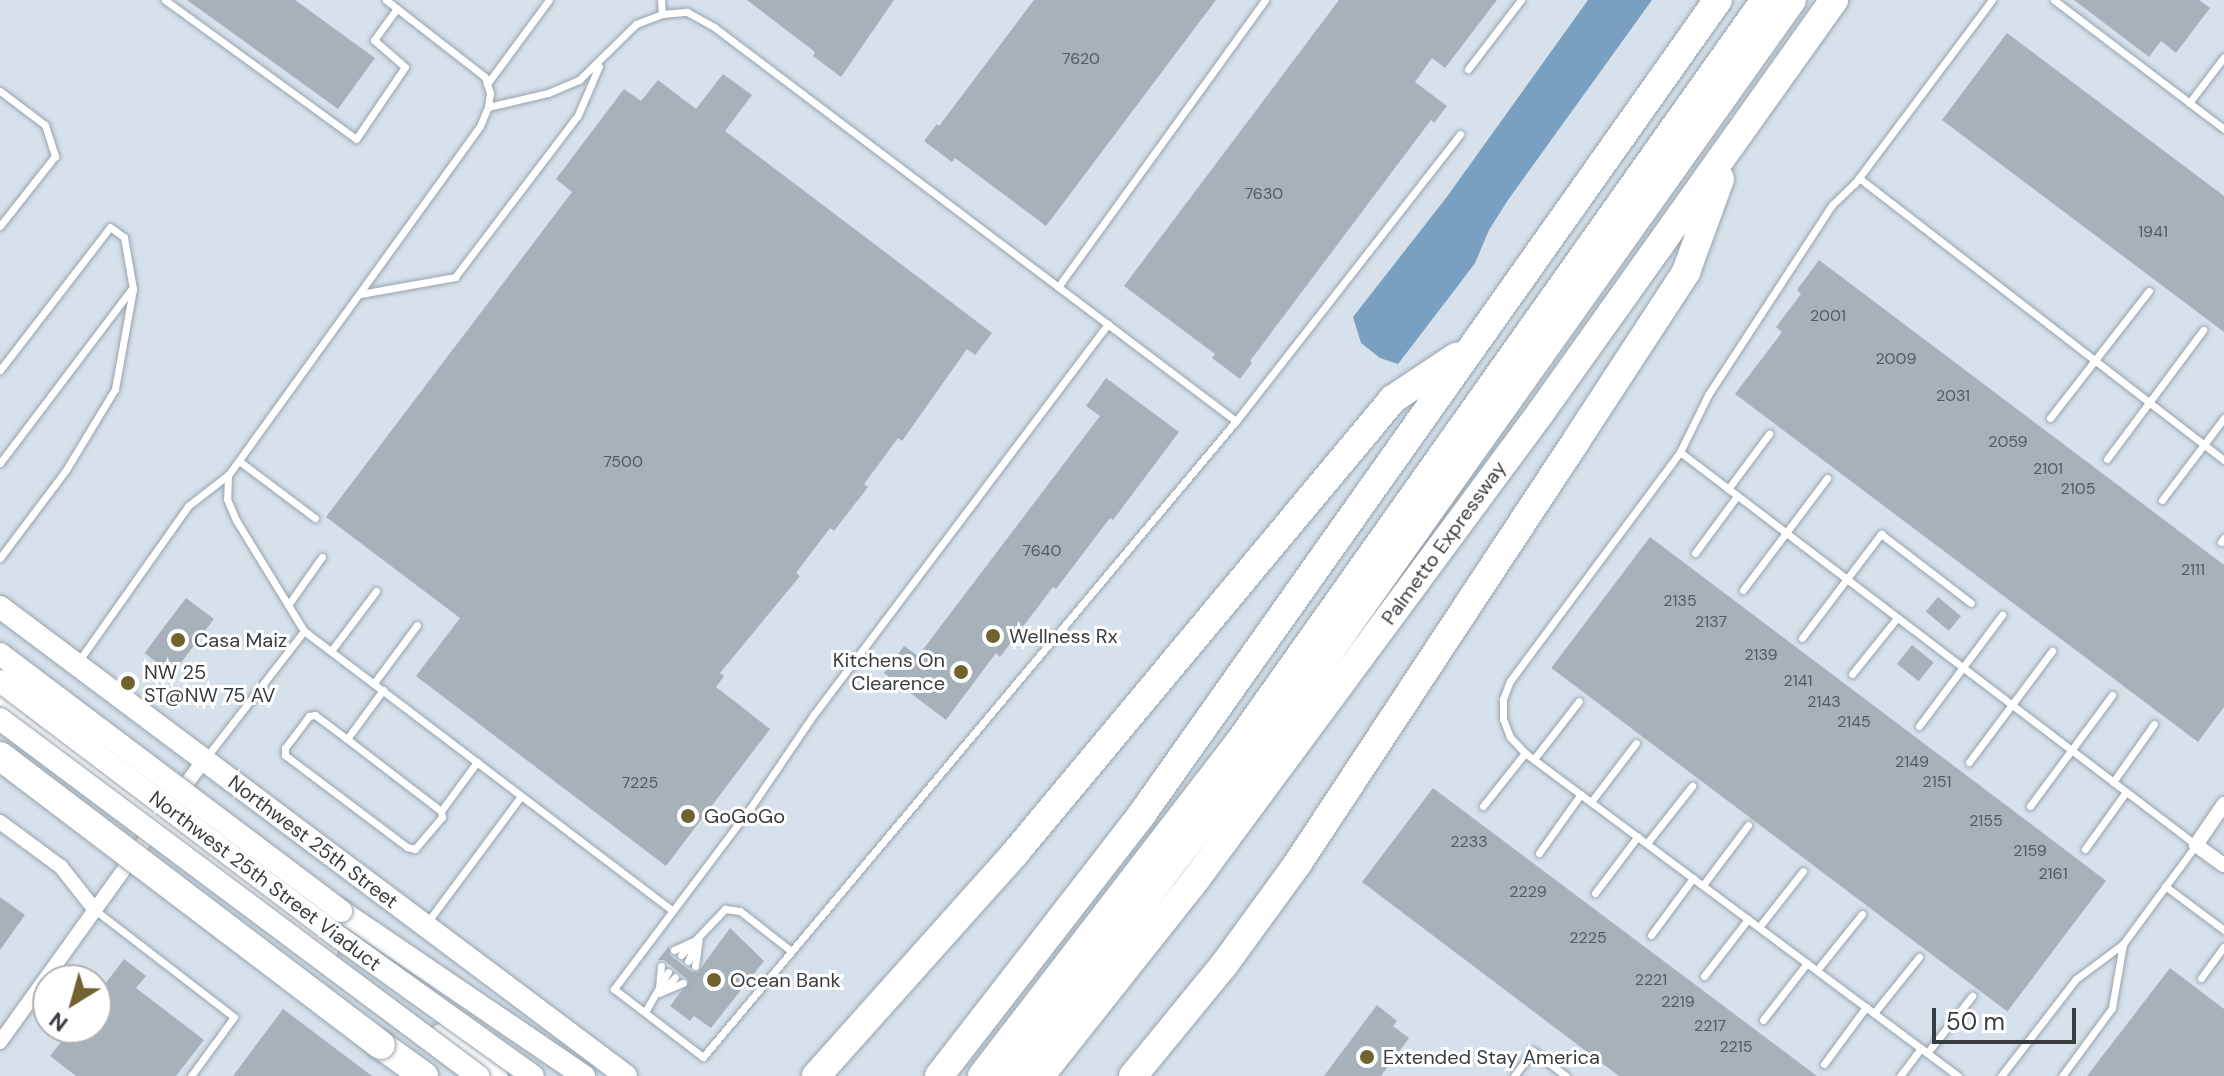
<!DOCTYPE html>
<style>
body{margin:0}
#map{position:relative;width:2224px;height:1076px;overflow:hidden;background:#d6e1eb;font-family:"DM Sans",sans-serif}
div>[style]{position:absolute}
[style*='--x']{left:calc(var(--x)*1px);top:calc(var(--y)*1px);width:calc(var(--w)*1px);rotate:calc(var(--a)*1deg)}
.water>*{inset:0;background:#799fc1}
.building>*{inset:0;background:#a6b1ba;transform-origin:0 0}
.roads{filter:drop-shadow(0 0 2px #98a3ac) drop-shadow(0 0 2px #98a3ac)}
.service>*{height:7px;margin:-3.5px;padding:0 3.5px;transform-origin:3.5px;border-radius:3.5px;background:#fff}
.minor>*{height:14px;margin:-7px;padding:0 7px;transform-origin:7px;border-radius:7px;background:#fff}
.secondary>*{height:22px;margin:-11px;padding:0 11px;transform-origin:11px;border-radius:11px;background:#fff}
.motorway>*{height:28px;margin:-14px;padding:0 14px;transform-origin:14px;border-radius:14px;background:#fff}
.bridges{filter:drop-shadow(0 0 2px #98a3ac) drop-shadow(0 0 2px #98a3ac)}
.secondary-bridge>*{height:22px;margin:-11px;padding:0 11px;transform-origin:11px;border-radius:11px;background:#fff}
.motorway-bridge>*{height:28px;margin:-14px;padding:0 14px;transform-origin:14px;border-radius:14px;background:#fff}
.dots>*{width:22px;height:22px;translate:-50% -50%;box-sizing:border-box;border:4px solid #fff;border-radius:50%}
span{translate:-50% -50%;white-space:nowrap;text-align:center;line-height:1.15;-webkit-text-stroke:6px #fff;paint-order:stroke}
.number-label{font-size:16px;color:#545a5f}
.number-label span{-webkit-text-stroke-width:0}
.street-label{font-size:20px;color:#383d41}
.poi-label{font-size:20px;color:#383d41}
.left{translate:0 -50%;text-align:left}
.right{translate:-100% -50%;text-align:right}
.north{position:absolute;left:32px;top:964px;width:80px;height:80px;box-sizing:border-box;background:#fff;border:2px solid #afb1b3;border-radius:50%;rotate:217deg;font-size:22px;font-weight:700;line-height:32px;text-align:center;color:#383d41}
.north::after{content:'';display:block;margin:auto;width:28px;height:36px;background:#716330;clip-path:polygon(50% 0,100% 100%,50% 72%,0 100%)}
.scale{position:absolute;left:1932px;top:1008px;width:144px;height:36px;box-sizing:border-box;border:4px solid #383d41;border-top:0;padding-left:10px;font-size:24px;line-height:28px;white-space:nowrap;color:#383d41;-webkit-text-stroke:6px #fff;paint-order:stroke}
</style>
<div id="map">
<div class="water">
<div style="clip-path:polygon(1588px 0,1652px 0,1508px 200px,1489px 230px,1475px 263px,1457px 287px,1398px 364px,1380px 358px,1361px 343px,1353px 317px,1446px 198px)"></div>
</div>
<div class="building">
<div style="clip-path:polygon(187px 0,295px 0,375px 58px,338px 109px)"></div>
<div style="clip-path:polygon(747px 0,894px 0,841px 77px,813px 56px,815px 52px)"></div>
<div style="clip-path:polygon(1034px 0,1216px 0,1046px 226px,955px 158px,952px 162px,924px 141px,937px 124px,939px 126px)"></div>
<div style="clip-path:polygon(1339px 0,1497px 0,1445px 68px,1432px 58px,1415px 82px,1447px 106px,1434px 123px,1431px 120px,1250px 361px,1252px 363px,1240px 379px,1212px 358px,1215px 354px,1124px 286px)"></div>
<div style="clip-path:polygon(2074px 0,2199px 0,2210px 8px,2176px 53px,2161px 41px,2149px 57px)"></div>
<div style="clip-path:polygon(2007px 33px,2224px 196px,2224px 332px,1942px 120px)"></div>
<div style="clip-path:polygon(723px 74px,752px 95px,725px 131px,992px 333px,975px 355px,967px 349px,902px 441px,898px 438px,864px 484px,868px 487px,834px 531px,830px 528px,796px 573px,800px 576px,720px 673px,724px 676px,716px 687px,770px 729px,666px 866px,416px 676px,460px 618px,326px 517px,572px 192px,556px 179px,624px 89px,641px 101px,658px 80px,696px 109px)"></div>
<div style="clip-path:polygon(1819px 260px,2224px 565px,2224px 707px,2198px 742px,1735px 394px,1782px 332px,1776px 327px,1801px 294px,1797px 290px)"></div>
<div style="clip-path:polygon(1106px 378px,1179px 432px,1113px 520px,1110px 518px,1056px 589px,1053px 587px,1000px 657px,996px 653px,946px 720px,884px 673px,904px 646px,918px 656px,1100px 416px,1086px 406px)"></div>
<div style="left:1650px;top:537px;width:571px;height:164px;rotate:37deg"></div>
<div style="left:1938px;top:597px;width:30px;height:19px;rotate:40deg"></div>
<div style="left:186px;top:598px;width:35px;height:69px;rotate:37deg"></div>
<div style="left:1912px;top:645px;width:28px;height:24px;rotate:39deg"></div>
<div style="clip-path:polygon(1433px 788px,1817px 1076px,1619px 1076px,1362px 882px)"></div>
<div style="clip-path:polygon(0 897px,25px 915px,0 950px)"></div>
<div style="clip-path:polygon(730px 928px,764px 961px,711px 1028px,694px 1016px,690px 1021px,670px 1006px,689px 981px,664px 960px,658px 960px,669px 946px,670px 955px,692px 972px,698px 972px)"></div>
<div style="clip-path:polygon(124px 959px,146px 976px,136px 988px,204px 1040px,176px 1076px,76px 1076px,50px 1056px,72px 1028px,96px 1028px,96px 996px)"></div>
<div style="clip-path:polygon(2170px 968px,2224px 1009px,2224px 1076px,2087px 1076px)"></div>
<div style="clip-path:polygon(1377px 1005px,1397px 1021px,1393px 1026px,1409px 1038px,1381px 1076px,1324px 1076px)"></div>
<div style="clip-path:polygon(283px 1009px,372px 1076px,233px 1076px)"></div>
</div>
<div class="roads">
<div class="service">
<div style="--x:165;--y:0;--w:236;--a:36"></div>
<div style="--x:356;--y:139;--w:87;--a:-55.8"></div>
<div style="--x:405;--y:67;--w:41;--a:-138.9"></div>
<div style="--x:374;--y:40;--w:39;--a:-54"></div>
<div style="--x:386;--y:0;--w:125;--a:37.9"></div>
<div style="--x:485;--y:77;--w:17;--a:73"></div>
<div style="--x:490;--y:93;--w:14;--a:98"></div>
<div style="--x:488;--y:107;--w:21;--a:113"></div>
<div style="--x:480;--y:126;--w:430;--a:125.8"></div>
<div style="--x:228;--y:475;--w:24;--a:92"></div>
<div style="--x:227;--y:499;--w:23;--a:67"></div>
<div style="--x:236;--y:520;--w:130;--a:58.5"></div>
<div style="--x:304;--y:631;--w:461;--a:37.2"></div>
<div style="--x:661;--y:0;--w:14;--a:86"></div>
<div style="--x:2054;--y:0;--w:213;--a:37.2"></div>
<div style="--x:1468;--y:69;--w:87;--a:-52.5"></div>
<div style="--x:487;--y:84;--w:104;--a:-53.6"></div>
<div style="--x:0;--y:91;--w:56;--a:37.1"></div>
<div style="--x:45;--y:125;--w:33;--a:72"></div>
<div style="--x:55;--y:156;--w:89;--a:128.2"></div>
<div style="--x:2189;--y:103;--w:58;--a:-52.7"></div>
<div style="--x:488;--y:107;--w:62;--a:-13.1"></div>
<div style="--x:548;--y:93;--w:34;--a:-23"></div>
<div style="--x:579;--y:80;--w:80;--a:-44.5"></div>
<div style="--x:636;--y:24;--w:28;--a:-21"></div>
<div style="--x:662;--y:14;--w:25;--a:-5"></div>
<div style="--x:687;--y:12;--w:31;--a:29"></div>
<div style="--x:714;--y:27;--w:654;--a:37.05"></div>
<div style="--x:1859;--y:178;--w:461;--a:37.7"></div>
<div style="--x:1058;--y:287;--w:354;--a:-54.2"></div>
<div style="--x:360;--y:294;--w:97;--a:-10.1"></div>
<div style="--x:455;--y:277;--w:203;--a:-52.8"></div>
<div style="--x:578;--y:115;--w:53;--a:-66.8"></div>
<div style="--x:1108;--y:324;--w:488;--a:127"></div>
<div style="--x:814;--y:714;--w:112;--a:124.1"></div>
<div style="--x:751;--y:807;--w:228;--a:127"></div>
<div style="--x:614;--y:989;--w:112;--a:37.4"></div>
<div style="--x:703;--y:1057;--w:830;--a:-50.04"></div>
<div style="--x:1236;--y:421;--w:364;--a:-52"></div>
<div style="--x:0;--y:370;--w:180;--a:-52.4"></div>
<div style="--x:110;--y:227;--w:17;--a:36"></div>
<div style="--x:124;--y:237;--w:53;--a:80.2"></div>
<div style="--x:133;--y:289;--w:102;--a:100.2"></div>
<div style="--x:115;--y:389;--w:95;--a:121.2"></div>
<div style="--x:66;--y:470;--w:110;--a:126.9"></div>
<div style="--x:2050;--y:418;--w:161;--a:-52.1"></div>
<div style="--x:1680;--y:452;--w:649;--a:37.29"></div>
<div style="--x:2196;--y:845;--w:123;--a:126.4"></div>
<div style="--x:2123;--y:944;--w:65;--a:99.8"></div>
<div style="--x:2112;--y:1008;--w:84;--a:126.3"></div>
<div style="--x:2107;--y:459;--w:161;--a:-53.3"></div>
<div style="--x:239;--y:461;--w:95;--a:36.9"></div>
<div style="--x:0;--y:463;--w:217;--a:-52.9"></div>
<div style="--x:1728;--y:489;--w:69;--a:-53.3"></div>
<div style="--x:2162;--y:500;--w:103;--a:-52.9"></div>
<div style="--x:2221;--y:542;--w:5;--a:-53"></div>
<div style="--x:1695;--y:553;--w:71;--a:-53.6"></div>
<div style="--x:1743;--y:590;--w:140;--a:-53.1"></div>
<div style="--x:288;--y:605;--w:59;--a:-54.7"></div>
<div style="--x:1802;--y:638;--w:131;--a:-52.8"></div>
<div style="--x:1881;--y:534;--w:113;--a:37.5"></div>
<div style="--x:331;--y:651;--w:75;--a:-53.1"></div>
<div style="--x:78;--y:662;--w:191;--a:-54.8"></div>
<div style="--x:188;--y:506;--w:51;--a:-37.8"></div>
<div style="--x:1852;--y:674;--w:72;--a:-51.2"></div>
<div style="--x:374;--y:683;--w:72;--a:-53.4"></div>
<div style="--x:1919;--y:726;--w:139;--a:-53.2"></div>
<div style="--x:347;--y:739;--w:118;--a:37.5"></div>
<div style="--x:441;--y:811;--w:6;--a:81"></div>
<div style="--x:442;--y:817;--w:42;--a:130.2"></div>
<div style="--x:415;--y:849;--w:8;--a:-166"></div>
<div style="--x:407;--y:847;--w:153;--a:-143"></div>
<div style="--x:285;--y:755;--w:7;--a:-90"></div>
<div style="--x:285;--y:748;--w:40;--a:-53"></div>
<div style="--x:309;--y:716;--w:6;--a:-9"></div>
<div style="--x:315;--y:715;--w:40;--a:37"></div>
<div style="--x:347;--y:739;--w:61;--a:-53.7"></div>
<div style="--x:1525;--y:753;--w:22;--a:-133"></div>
<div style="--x:1510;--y:737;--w:19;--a:-111"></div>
<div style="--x:1503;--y:719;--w:20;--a:-90"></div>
<div style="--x:1503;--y:699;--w:19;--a:-69"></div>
<div style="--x:1510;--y:681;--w:285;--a:-53.4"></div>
<div style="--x:1680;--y:452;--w:64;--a:-63.8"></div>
<div style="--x:1708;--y:395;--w:227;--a:-56.9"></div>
<div style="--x:1832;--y:205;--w:32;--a:-44"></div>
<div style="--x:1855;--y:183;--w:229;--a:-53.2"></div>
<div style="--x:205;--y:759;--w:162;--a:-52.3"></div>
<div style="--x:1534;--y:759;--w:73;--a:-52.2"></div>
<div style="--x:1969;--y:762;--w:139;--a:-53.2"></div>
<div style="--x:2113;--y:782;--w:71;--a:-54.7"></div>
<div style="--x:1591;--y:802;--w:74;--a:-52.7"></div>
<div style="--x:1483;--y:806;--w:68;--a:-51.6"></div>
<div style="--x:1525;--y:753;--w:540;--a:36.72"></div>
<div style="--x:2030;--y:806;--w:138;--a:-53.5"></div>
<div style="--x:441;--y:811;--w:61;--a:-53.7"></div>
<div style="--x:1647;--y:843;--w:73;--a:-51.7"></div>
<div style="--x:2085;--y:849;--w:70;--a:-54.3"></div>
<div style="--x:1539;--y:853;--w:72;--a:-54.6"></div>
<div style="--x:1703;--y:885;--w:75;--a:-53.1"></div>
<div style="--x:2165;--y:886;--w:74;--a:36.7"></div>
<div style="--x:1595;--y:893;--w:71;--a:-53"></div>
<div style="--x:95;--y:910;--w:175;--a:37.6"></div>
<div style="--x:234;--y:1017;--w:73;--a:126.1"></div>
<div style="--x:426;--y:924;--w:159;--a:-53.4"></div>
<div style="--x:1759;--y:927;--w:71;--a:-51.8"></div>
<div style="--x:1651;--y:935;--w:71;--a:-53.6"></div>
<div style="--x:674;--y:950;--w:21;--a:-25"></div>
<div style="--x:681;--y:955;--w:64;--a:-46.3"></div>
<div style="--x:725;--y:909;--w:15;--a:8"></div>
<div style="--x:740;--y:911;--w:65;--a:38.1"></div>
<div style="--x:688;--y:961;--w:14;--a:-65"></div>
<div style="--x:695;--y:966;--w:27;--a:-82"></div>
<div style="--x:1817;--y:970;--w:72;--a:-51.2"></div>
<div style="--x:1704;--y:976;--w:72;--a:-52.3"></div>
<div style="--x:2201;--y:978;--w:39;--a:-54"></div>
<div style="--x:659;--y:988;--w:22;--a:-85"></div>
<div style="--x:664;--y:989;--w:16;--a:-47"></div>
<div style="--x:659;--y:993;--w:26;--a:-23"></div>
<div style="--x:645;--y:1012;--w:46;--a:-60.1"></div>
<div style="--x:1874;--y:1013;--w:72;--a:-51.2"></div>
<div style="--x:1763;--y:1020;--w:72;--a:-52.3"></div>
<div style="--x:1927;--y:1053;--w:73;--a:-51.7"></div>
<div style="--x:1824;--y:1064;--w:71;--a:-53.6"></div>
<div style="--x:1514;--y:1076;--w:31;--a:-53"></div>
<div style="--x:1533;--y:1051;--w:41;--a:37.1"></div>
<div style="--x:1900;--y:1076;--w:35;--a:-53"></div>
<div style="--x:2001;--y:1076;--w:123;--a:-52.3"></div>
<div style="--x:2076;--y:979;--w:59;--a:-36.7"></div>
</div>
<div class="minor">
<div style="--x:178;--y:795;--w:44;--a:-53.4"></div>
<div style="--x:2224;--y:804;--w:50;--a:124.3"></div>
<div style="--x:2196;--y:845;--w:34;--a:36"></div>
<div style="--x:0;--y:822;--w:76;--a:36.4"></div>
<div style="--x:61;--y:867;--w:55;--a:51.7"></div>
<div style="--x:0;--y:1042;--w:267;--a:-54.3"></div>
</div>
<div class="secondary">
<div style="--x:0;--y:607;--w:782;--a:36.84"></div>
<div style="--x:0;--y:701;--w:411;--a:37.3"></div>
<div style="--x:341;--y:911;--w:294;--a:34.2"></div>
<div style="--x:441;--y:1035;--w:69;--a:36.2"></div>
</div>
<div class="motorway">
<div style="--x:381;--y:1045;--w:53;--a:35.8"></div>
<div style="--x:816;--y:1076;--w:300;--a:-48.2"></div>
<div style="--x:1016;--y:852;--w:589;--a:-50.23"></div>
<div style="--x:1393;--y:399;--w:76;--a:-33.7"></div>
<div style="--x:939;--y:1076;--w:331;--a:-52.2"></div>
<div style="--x:1142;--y:814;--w:997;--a:-54.72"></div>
<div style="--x:982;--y:1076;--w:423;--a:-52.4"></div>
<div style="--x:1240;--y:741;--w:908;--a:-54.68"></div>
<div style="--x:1009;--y:1076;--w:409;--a:-52.5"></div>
<div style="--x:1258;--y:752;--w:922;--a:-54.62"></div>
<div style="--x:1040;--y:1076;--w:251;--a:-51.6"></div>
<div style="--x:1196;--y:879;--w:581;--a:-53.54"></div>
<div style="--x:1541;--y:412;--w:506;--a:-54.58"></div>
<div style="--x:1133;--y:1076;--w:144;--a:-50.7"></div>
<div style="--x:1224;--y:965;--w:126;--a:-54"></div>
<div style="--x:1298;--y:863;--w:505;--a:-56.62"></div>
<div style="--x:1576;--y:441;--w:202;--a:-56.9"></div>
<div style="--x:1686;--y:272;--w:99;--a:-69.9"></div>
</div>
</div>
<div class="bridges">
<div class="secondary-bridge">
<div style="--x:0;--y:654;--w:427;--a:37"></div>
<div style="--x:0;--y:681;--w:426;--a:37.1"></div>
<div style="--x:340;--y:938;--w:237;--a:35.6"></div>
<div style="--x:0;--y:719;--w:597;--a:36.75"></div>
</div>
<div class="motorway-bridge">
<div style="--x:0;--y:756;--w:478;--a:37.2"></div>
</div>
</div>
<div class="dots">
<div style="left:993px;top:636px;background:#716330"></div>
<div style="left:178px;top:640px;background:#716330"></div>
<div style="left:961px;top:672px;background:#716330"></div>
<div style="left:128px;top:683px;background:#716330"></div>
<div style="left:688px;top:816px;background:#716330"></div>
<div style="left:714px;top:980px;background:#716330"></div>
<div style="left:1367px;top:1057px;background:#716330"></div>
</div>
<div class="number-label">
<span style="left:1081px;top:59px">7620</span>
<span style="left:1264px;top:194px">7630</span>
<span style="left:2153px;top:232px">1941</span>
<span style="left:1828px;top:316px">2001</span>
<span style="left:1896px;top:359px">2009</span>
<span style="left:1953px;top:396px">2031</span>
<span style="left:2008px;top:442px">2059</span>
<span style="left:623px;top:462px">7500</span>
<span style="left:2048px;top:469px">2101</span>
<span style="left:2078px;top:489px">2105</span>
<span style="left:1042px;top:551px">7640</span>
<span style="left:2193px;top:570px">2111</span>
<span style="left:1680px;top:601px">2135</span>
<span style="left:1711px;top:622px">2137</span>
<span style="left:1761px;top:655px">2139</span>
<span style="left:1798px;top:681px">2141</span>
<span style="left:1824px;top:702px">2143</span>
<span style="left:1854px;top:722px">2145</span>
<span style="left:1912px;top:762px">2149</span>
<span style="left:1937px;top:782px">2151</span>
<span style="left:640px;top:783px">7225</span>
<span style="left:1986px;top:821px">2155</span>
<span style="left:1469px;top:842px">2233</span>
<span style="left:2030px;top:851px">2159</span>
<span style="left:2053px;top:874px">2161</span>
<span style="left:1528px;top:892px">2229</span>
<span style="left:1588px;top:938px">2225</span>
<span style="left:1651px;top:980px">2221</span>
<span style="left:1678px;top:1002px">2219</span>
<span style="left:1710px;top:1026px">2217</span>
<span style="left:1736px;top:1047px">2215</span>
</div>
<div class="street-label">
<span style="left:1444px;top:543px;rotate:-54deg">Palmetto Expressway</span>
<span style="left:313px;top:842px;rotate:37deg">Northwest 25th Street</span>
<span style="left:265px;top:881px;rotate:37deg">Northwest 25th Street Viaduct</span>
</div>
<div class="poi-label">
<span class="left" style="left:1009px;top:636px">Wellness Rx</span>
<span class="left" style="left:194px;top:640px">Casa Maiz</span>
<span class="right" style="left:945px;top:672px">Kitchens On<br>Clearence</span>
<span class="left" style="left:144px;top:684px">NW 25<br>ST@NW 75 AV</span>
<span class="left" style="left:704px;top:816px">GoGoGo</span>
<span class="left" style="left:730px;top:980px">Ocean Bank</span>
<span class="left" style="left:1383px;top:1057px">Extended Stay America</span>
</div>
<div class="north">N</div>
<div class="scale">50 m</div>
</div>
